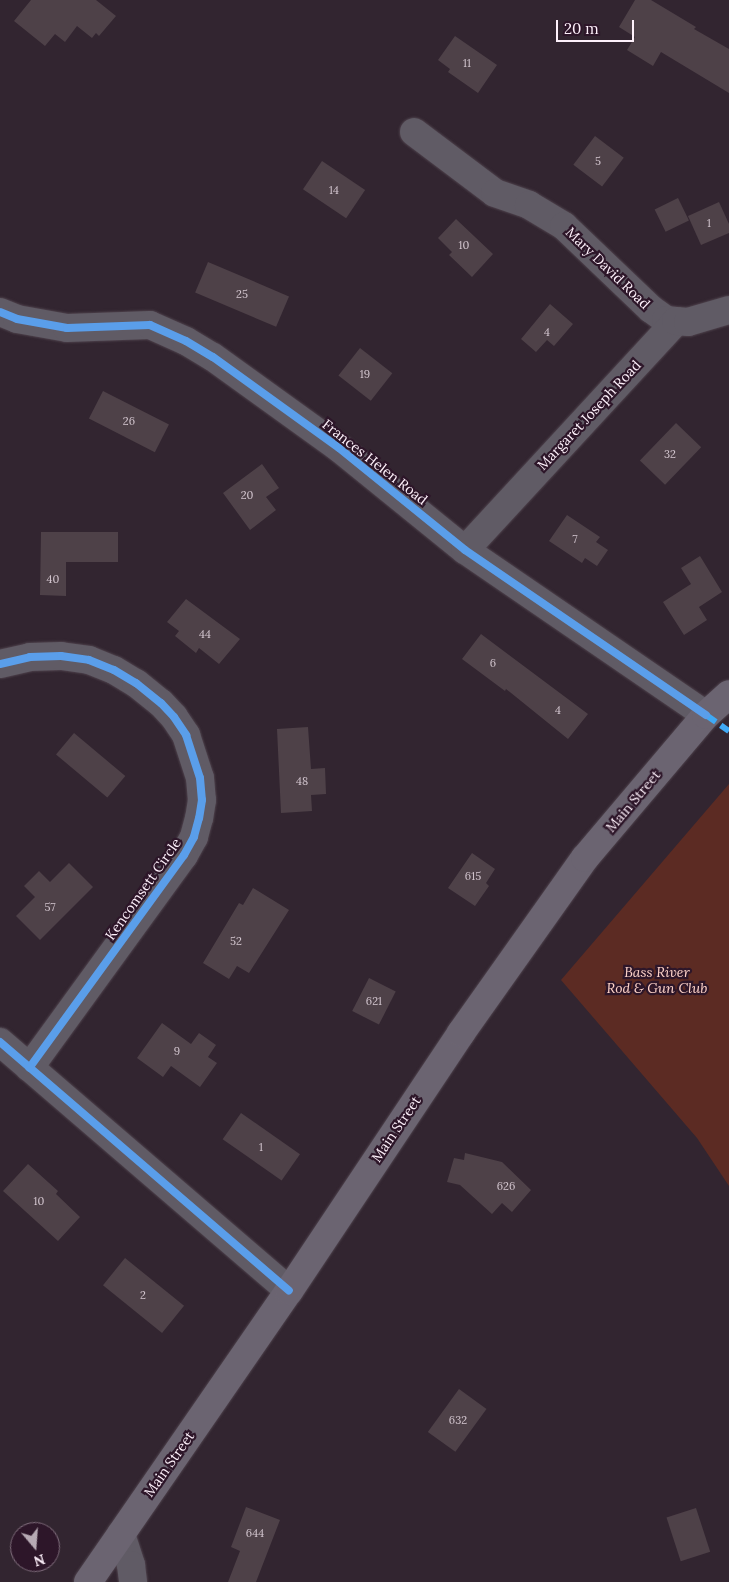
<!DOCTYPE html>
<style>
body{margin:0}
#map{position:relative;width:729px;height:1582px;overflow:hidden;background:#322530;font-family:Lora,serif}
div>[style]{position:absolute}
[style*='--x']{left:calc(var(--x)*1px);top:calc(var(--y)*1px);width:calc(var(--w)*1px);rotate:calc(var(--a)*1deg)}
.green>*{inset:0;background:#5c2b23}
.building>*{inset:0;background:#4e4148;transform-origin:0 0}
.roads{filter:drop-shadow(0 0 1px #4e424c) drop-shadow(0 0 1px #4e424c)}
.minor>*{height:28px;margin:-14px;padding:0 14px;transform-origin:14px;border-radius:14px;background:#605b65}
.major>*{height:28px;margin:-14px;padding:0 14px;transform-origin:14px;border-radius:14px;background:#6b6471}
.quiet>*{height:6px;margin-top:-3px;transform-origin:0;background:repeating-linear-gradient(90deg,#3fa9f5 0 12px,transparent 0 18px)}
.cycleway>*{height:8px;margin:-4px;padding:0 4px;transform-origin:4px;border-radius:4px;background:#5a9eea}
span{translate:-50% -50%;white-space:nowrap;text-align:center;line-height:1.15;-webkit-text-stroke:4.5px #2d1629;paint-order:stroke}
.number-label{font-size:11px;color:#d2c5ce}
.number-label span{-webkit-text-stroke-width:0}
.street-label{font-size:14px;color:#fef1fb}
.park-label{font-size:14px;color:#fdd2c8;font-style:italic}
.north{position:absolute;left:10px;top:1522px;width:50px;height:50px;box-sizing:border-box;background:#2d1629;border:1px solid #816e7d;border-radius:50%;rotate:162deg;font-size:14px;font-weight:700;line-height:20px;text-align:center;color:#fef1fb}
.north::after{content:'';display:block;margin:auto;width:18px;height:22px;background:#b7aab4;clip-path:polygon(50% 0,100% 100%,50% 72%,0 100%)}
.scale{position:absolute;left:556px;top:20px;width:78px;height:22px;box-sizing:border-box;border:2px solid #fef1fb;border-top:0;padding-left:6px;font-size:15px;line-height:18px;white-space:nowrap;color:#fef1fb;-webkit-text-stroke:4px #2d1629;paint-order:stroke}
</style>
<div id="map">
<div class="green">
<div style="clip-path:polygon(729px 784px,729px 1186px,697px 1138px,561px 980px)"></div>
</div>
<div class="building">
<div style="clip-path:polygon(31px 0,96px 0,116px 16px,99px 36px,96px 33px,92px 38px,77px 26px,65px 42px,55px 34px,45px 46px,14px 21px)"></div>
<div style="clip-path:polygon(635px 0,651px 0,696px 27px,694px 29px,729px 49px,729px 93px,661px 52px,653px 66px,627px 50px,635px 37px,619px 27px)"></div>
<div style="clip-path:polygon(455px 36px,497px 65px,478px 93px,448px 72px,450px 69px,438px 60px)"></div>
<div style="left:595px;top:136px;width:36px;height:36px;rotate:37deg"></div>
<div style="left:322px;top:161px;width:52px;height:34px;rotate:34deg"></div>
<div style="left:678px;top:198px;width:25px;height:26px;rotate:64deg"></div>
<div style="clip-path:polygon(719px 202px,729px 224px,729px 233px,701px 245px,688px 216px)"></div>
<div style="clip-path:polygon(456px 219px,493px 254px,472px 277px,449px 255px,452px 252px,438px 238px)"></div>
<div style="left:208px;top:262px;width:88px;height:33px;rotate:23deg"></div>
<div style="clip-path:polygon(550px 304px,573px 324px,554px 346px,547px 340px,536px 352px,521px 339px)"></div>
<div style="left:360px;top:348px;width:41px;height:35px;rotate:38deg"></div>
<div style="left:103px;top:391px;width:74px;height:31px;rotate:27deg"></div>
<div style="left:676px;top:423px;width:35px;height:52px;rotate:44deg"></div>
<div style="clip-path:polygon(262px 464px,279px 488px,266px 497px,276px 510px,250px 530px,223px 493px)"></div>
<div style="clip-path:polygon(567px 515px,600px 537px,596px 542px,608px 550px,597px 566px,585px 558px,582px 563px,549px 541px)"></div>
<div style="clip-path:polygon(41px 532px,118px 532px,118px 562px,66px 562px,66px 596px,40px 595px)"></div>
<div style="clip-path:polygon(700px 556px,722px 592px,699px 607px,707px 620px,684px 635px,663px 602px,691px 584px,681px 568px)"></div>
<div style="clip-path:polygon(186px 599px,240px 639px,219px 664px,199px 648px,196px 653px,175px 636px,179px 631px,167px 622px)"></div>
<div style="clip-path:polygon(481px 634px,588px 714px,568px 739px,506px 689px,505px 691px,462px 659px)"></div>
<div style="clip-path:polygon(308px 727px,311px 769px,325px 768px,326px 794px,311px 795px,312px 811px,281px 813px,277px 729px)"></div>
<div style="left:74px;top:733px;width:67px;height:28px;rotate:40deg"></div>
<div style="clip-path:polygon(472px 853px,495px 869px,486px 883px,489px 886px,475px 906px,448px 888px)"></div>
<div style="clip-path:polygon(69px 863px,93px 887px,40px 940px,16px 916px,35px 897px,24px 886px,39px 871px,50px 882px)"></div>
<div style="clip-path:polygon(253px 888px,289px 910px,249px 973px,237px 966px,229px 979px,203px 963px,239px 903px,243px 905px)"></div>
<div style="left:369px;top:978px;width:30px;height:37px;rotate:27deg"></div>
<div style="clip-path:polygon(162px 1023px,191px 1044px,199px 1033px,216px 1045px,208px 1057px,217px 1063px,200px 1087px,171px 1066px,163px 1077px,137px 1058px)"></div>
<div style="left:241px;top:1113px;width:72px;height:32px;rotate:35deg"></div>
<div style="clip-path:polygon(465px 1153px,502px 1162px,531px 1190px,512px 1212px,502px 1203px,492px 1214px,460px 1185px,447px 1182px,454px 1158px,464px 1160px)"></div>
<div style="clip-path:polygon(28px 1164px,58px 1191px,56px 1194px,80px 1217px,58px 1241px,3px 1191px)"></div>
<div style="left:125px;top:1258px;width:76px;height:35px;rotate:39deg"></div>
<div style="left:459px;top:1389px;width:34px;height:53px;rotate:36deg"></div>
<div style="clip-path:polygon(246px 1507px,280px 1520px,256px 1582px,228px 1582px,240px 1551px,231px 1547px)"></div>
<div style="left:696px;top:1508px;width:46px;height:31px;rotate:72deg"></div>
</div>
<div class="roads">
<div class="minor">
<div style="--x:414;--y:132;--w:101;--a:37"></div>
<div style="--x:495;--y:193;--w:36;--a:19"></div>
<div style="--x:529;--y:205;--w:41;--a:31"></div>
<div style="--x:564;--y:226;--w:120;--a:43.7"></div>
<div style="--x:651;--y:309;--w:19;--a:36"></div>
<div style="--x:666;--y:320;--w:10;--a:6"></div>
<div style="--x:0;--y:312;--w:18;--a:22"></div>
<div style="--x:17;--y:319;--w:51;--a:10.2"></div>
<div style="--x:67;--y:328;--w:83;--a:-2.1"></div>
<div style="--x:150;--y:325;--w:39;--a:24"></div>
<div style="--x:186;--y:341;--w:31;--a:31"></div>
<div style="--x:213;--y:357;--w:155;--a:35.8"></div>
<div style="--x:339;--y:448;--w:162;--a:39"></div>
<div style="--x:465;--y:550;--w:292;--a:34.4"></div>
<div style="--x:465;--y:550;--w:311;--a:-47.3"></div>
<div style="--x:676;--y:321;--w:12;--a:5"></div>
<div style="--x:688;--y:322;--w:43;--a:-16.3"></div>
<div style="--x:0;--y:664;--w:31;--a:-13"></div>
<div style="--x:30;--y:657;--w:31;--a:-2"></div>
<div style="--x:61;--y:656;--w:28;--a:8"></div>
<div style="--x:89;--y:660;--w:27;--a:22"></div>
<div style="--x:114;--y:670;--w:26;--a:31"></div>
<div style="--x:136;--y:683;--w:32;--a:39"></div>
<div style="--x:161;--y:703;--w:19;--a:47"></div>
<div style="--x:174;--y:717;--w:22;--a:56"></div>
<div style="--x:186;--y:735;--w:45;--a:72"></div>
<div style="--x:200;--y:778;--w:22;--a:85"></div>
<div style="--x:202;--y:800;--w:18;--a:99"></div>
<div style="--x:199;--y:818;--w:20;--a:105"></div>
<div style="--x:194;--y:837;--w:21;--a:119"></div>
<div style="--x:184;--y:855;--w:263;--a:126"></div>
<div style="--x:0;--y:1042;--w:381;--a:40.7"></div>
<div style="--x:121;--y:1534;--w:33;--a:72"></div>
<div style="--x:131;--y:1565;--w:17;--a:83"></div>
</div>
<div class="major">
<div style="--x:88;--y:1582;--w:354;--a:-55.4"></div>
<div style="--x:289;--y:1291;--w:310;--a:-56.3"></div>
<div style="--x:461;--y:1033;--w:214;--a:-54.7"></div>
<div style="--x:585;--y:858;--w:187;--a:-49.8"></div>
<div style="--x:706;--y:715;--w:31;--a:-42"></div>
</div>
</div>
<div class="quiet">
<div style="--x:706;--y:715;--w:28;--a:35"></div>
</div>
<div class="cycleway">
<div style="--x:0;--y:312;--w:18;--a:22"></div>
<div style="--x:17;--y:319;--w:51;--a:10.2"></div>
<div style="--x:67;--y:328;--w:83;--a:-2.1"></div>
<div style="--x:150;--y:325;--w:39;--a:24"></div>
<div style="--x:186;--y:341;--w:31;--a:31"></div>
<div style="--x:213;--y:357;--w:155;--a:35.8"></div>
<div style="--x:339;--y:448;--w:162;--a:39"></div>
<div style="--x:465;--y:550;--w:292;--a:34.4"></div>
<div style="--x:0;--y:664;--w:31;--a:-13"></div>
<div style="--x:30;--y:657;--w:31;--a:-2"></div>
<div style="--x:61;--y:656;--w:28;--a:8"></div>
<div style="--x:89;--y:660;--w:27;--a:22"></div>
<div style="--x:114;--y:670;--w:26;--a:31"></div>
<div style="--x:136;--y:683;--w:32;--a:39"></div>
<div style="--x:161;--y:703;--w:19;--a:47"></div>
<div style="--x:174;--y:717;--w:22;--a:56"></div>
<div style="--x:186;--y:735;--w:45;--a:72"></div>
<div style="--x:200;--y:778;--w:22;--a:85"></div>
<div style="--x:202;--y:800;--w:18;--a:99"></div>
<div style="--x:199;--y:818;--w:20;--a:105"></div>
<div style="--x:194;--y:837;--w:21;--a:119"></div>
<div style="--x:184;--y:855;--w:263;--a:126"></div>
<div style="--x:0;--y:1042;--w:381;--a:40.7"></div>
</div>
<div class="number-label">
<span style="left:467px;top:63px">11</span>
<span style="left:598px;top:161px">5</span>
<span style="left:334px;top:190px">14</span>
<span style="left:709px;top:223px">1</span>
<span style="left:464px;top:245px">10</span>
<span style="left:242px;top:294px">25</span>
<span style="left:547px;top:332px">4</span>
<span style="left:365px;top:374px">19</span>
<span style="left:129px;top:421px">26</span>
<span style="left:670px;top:454px">32</span>
<span style="left:247px;top:495px">20</span>
<span style="left:575px;top:539px">7</span>
<span style="left:53px;top:579px">40</span>
<span style="left:205px;top:634px">44</span>
<span style="left:493px;top:663px">6</span>
<span style="left:558px;top:710px">4</span>
<span style="left:302px;top:781px">48</span>
<span style="left:473px;top:876px">615</span>
<span style="left:50px;top:907px">57</span>
<span style="left:236px;top:941px">52</span>
<span style="left:374px;top:1001px">621</span>
<span style="left:177px;top:1051px">9</span>
<span style="left:261px;top:1147px">1</span>
<span style="left:506px;top:1186px">626</span>
<span style="left:39px;top:1201px">10</span>
<span style="left:143px;top:1295px">2</span>
<span style="left:458px;top:1420px">632</span>
<span style="left:255px;top:1533px">644</span>
</div>
<div class="street-label">
<span style="left:608px;top:268px;rotate:44deg">Mary David Road</span>
<span style="left:589px;top:415px;rotate:-47deg">Margaret Joseph Road</span>
<span style="left:375px;top:462px;rotate:38deg">Frances Helen Road</span>
<span style="left:633px;top:801px;rotate:-50deg">Main Street</span>
<span style="left:143px;top:889px;rotate:-55deg">Kencomsett Circle</span>
<span style="left:396px;top:1129px;rotate:-56deg">Main Street</span>
<span style="left:169px;top:1464px;rotate:-55deg">Main Street</span>
</div>
<div class="park-label">
<span style="left:657px;top:980px">Bass River<br>Rod &amp; Gun Club</span>
</div>
<div class="north">N</div>
<div class="scale">20 m</div>
</div>
